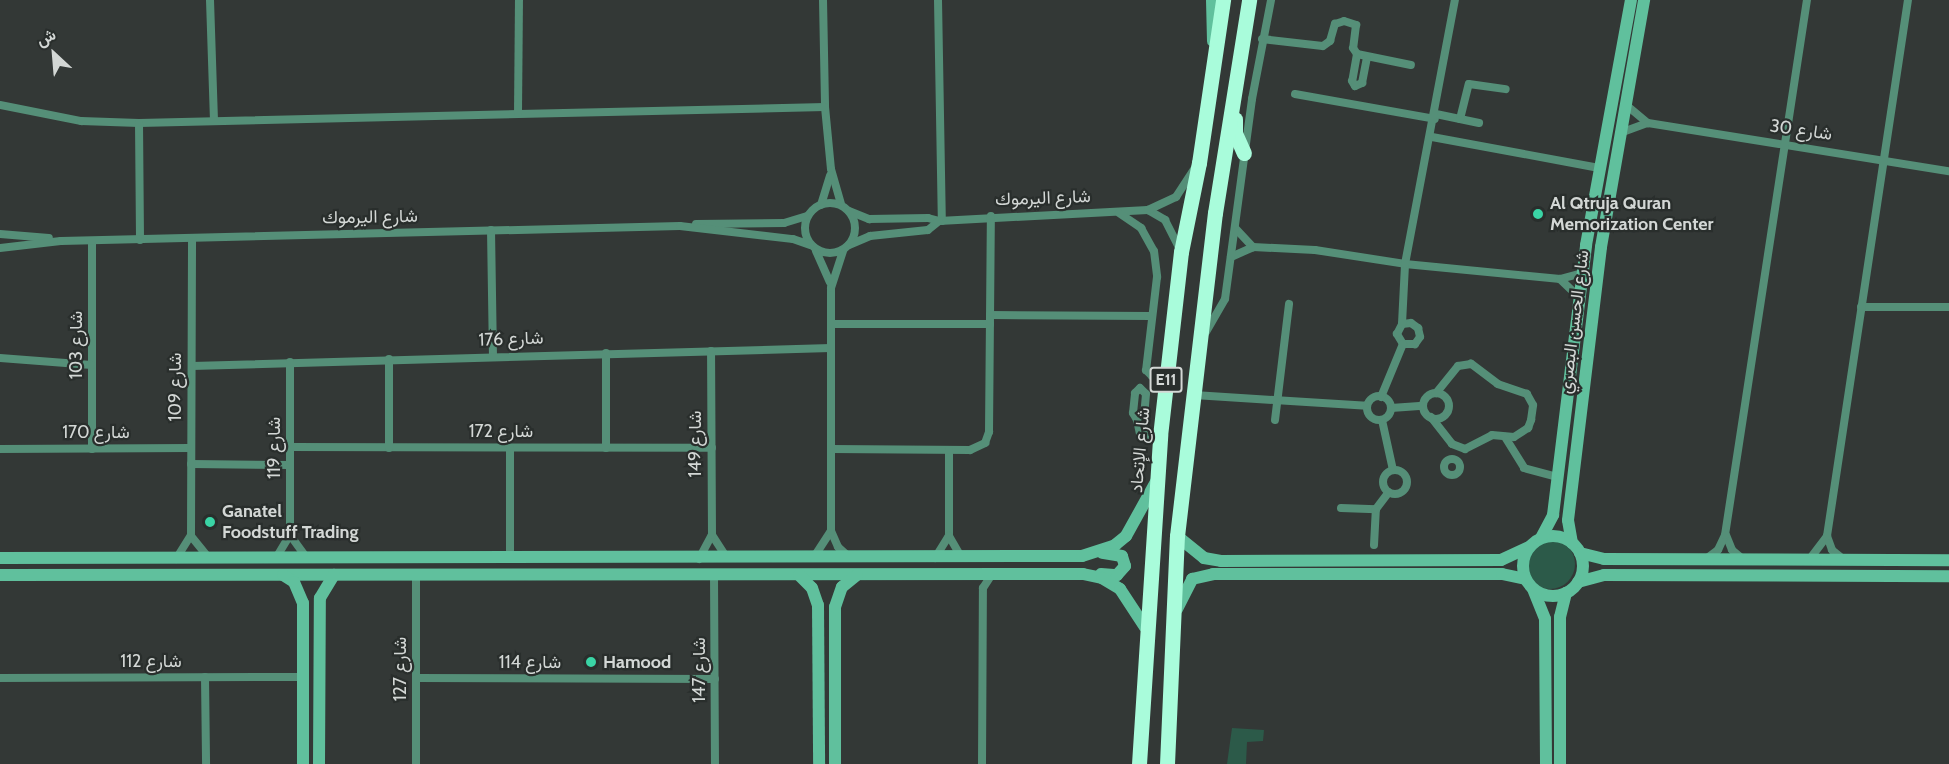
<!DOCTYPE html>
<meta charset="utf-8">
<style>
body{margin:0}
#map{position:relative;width:1949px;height:764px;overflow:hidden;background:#333836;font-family:Cabin,Vazirmatn,sans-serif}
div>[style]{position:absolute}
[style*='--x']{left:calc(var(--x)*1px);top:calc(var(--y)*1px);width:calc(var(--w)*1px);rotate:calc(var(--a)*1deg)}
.green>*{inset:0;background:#2c5a49}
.round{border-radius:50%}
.street>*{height:8px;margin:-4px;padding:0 4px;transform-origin:4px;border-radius:4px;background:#558f78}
.street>.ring{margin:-4px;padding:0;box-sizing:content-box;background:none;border:8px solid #558f78;border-radius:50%}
.secondary>*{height:12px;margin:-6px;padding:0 6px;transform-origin:6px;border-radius:6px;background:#60c09d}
.secondary>.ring{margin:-6px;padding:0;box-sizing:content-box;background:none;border:12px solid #60c09d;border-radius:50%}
.highway>*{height:15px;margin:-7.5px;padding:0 7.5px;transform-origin:7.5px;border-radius:7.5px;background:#a9fcdb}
.dots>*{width:16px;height:16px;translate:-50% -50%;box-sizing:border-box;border:3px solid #292e2c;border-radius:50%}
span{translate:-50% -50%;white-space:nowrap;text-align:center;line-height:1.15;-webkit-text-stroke:4.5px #292e2c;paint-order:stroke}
.shield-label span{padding:2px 4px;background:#292e2c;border:2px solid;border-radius:4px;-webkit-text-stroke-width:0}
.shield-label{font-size:16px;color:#d3d7d5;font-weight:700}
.street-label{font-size:18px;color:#d3d7d5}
.poi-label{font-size:18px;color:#d3d7d5;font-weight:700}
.left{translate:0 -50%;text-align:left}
.north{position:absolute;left:24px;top:24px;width:60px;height:60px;-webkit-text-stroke:4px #292e2c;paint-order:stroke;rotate:334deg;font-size:16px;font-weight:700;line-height:24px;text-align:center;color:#d3d7d5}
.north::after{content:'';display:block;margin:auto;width:21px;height:27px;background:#d3d7d5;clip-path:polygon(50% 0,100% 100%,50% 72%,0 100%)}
</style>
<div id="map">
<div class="green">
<div class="round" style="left:1525px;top:539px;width:50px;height:50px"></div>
<div style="clip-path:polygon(1232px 728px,1264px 730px,1263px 741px,1247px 742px,1246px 764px,1227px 764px)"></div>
</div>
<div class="street">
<div style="--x:210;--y:0;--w:121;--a:88.1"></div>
<div style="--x:823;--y:0;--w:107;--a:88.9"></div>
<div style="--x:825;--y:107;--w:62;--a:84.5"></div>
<div style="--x:831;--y:169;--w:37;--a:74"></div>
<div style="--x:938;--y:0;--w:221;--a:89"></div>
<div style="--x:1262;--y:39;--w:61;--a:6.5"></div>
<div style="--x:1323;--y:46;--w:9;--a:-36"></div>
<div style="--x:1330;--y:41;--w:18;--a:-74"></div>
<div style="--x:1335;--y:24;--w:9;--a:-18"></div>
<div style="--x:1344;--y:21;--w:13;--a:18"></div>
<div style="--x:1356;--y:25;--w:23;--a:97"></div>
<div style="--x:1353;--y:48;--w:7;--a:56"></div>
<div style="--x:1357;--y:54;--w:55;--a:11.5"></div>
<div style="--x:1357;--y:54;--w:27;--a:100"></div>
<div style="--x:1352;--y:81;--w:6;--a:59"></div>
<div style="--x:1355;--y:86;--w:8;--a:-23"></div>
<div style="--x:1362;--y:83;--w:26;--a:-79"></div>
<div style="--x:1295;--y:94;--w:142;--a:10.1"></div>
<div style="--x:1625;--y:104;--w:30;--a:40"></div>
<div style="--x:1648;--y:123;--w:305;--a:9.1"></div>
<div style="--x:0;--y:105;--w:83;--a:11.2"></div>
<div style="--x:81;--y:121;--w:58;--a:2"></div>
<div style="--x:139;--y:123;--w:686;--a:-1.34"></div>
<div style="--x:518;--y:113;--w:113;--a:-89.5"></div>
<div style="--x:1436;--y:114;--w:44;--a:11.8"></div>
<div style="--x:1460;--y:119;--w:36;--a:-76"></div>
<div style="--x:1469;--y:84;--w:37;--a:8"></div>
<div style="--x:139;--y:123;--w:117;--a:89.5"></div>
<div style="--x:1620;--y:133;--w:29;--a:-20"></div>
<div style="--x:1432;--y:137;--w:170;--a:10.5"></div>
<div class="ring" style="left:805px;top:203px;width:42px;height:42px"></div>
<div style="--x:821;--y:205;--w:31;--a:-73"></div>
<div style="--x:1148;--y:210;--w:20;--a:30"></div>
<div style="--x:1165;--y:220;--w:30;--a:63"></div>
<div style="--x:849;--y:211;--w:22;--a:22"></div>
<div style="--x:869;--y:219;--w:59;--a:-1"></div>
<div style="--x:928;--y:218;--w:11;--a:15"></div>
<div style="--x:939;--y:221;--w:209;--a:-3"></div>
<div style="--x:1148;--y:210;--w:31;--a:-25"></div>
<div style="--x:1176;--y:197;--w:35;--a:-57"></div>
<div style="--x:1119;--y:213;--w:27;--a:34"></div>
<div style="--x:1141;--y:228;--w:26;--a:61"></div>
<div style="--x:1154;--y:251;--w:26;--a:83"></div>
<div style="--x:1157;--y:277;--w:94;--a:96.7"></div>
<div style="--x:1146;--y:370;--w:8;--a:45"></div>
<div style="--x:1152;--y:376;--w:15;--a:4"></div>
<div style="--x:696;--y:224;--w:88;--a:-0.7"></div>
<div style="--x:784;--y:223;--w:24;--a:-17"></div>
<div style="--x:1236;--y:229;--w:25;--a:47"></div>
<div style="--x:491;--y:230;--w:126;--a:89.1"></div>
<div style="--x:0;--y:234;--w:49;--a:4.7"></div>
<div style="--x:92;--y:241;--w:208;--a:90"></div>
<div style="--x:849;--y:245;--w:23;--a:-23"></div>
<div style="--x:870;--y:236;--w:58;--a:-5.9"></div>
<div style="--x:928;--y:230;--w:14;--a:-39"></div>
<div style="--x:0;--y:248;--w:61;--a:-6.5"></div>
<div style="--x:61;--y:241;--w:619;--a:-1.39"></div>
<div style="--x:680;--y:226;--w:114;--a:6.6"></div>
<div style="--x:793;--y:239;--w:18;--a:19"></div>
<div style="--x:816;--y:251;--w:34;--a:66"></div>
<div style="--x:1231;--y:257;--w:24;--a:-24"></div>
<div style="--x:1253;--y:247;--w:62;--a:2.8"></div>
<div style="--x:1315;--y:250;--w:91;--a:8.8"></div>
<div style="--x:1405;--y:264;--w:156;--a:5.5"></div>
<div style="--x:1560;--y:279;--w:24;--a:-15"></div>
<div style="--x:1560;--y:279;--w:28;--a:44"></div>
<div style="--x:1861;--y:307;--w:88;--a:0"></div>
<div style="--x:990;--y:315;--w:161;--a:0.4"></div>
<div style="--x:831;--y:324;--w:159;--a:0"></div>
<div style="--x:1402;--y:324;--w:9;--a:-6"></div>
<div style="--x:1411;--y:323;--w:9;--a:36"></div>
<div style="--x:1418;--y:328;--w:9;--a:77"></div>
<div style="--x:1420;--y:337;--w:9;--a:126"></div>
<div style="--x:1415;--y:344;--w:12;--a:180"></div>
<div style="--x:1403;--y:344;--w:12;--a:-121"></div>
<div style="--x:1397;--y:334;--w:11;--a:-63"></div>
<div style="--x:1402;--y:324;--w:60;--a:-87.1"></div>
<div style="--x:1405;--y:264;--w:269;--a:-79.3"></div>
<div style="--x:1206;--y:332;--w:38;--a:-60"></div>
<div style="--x:1225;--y:299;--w:202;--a:-82.3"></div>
<div style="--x:1252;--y:99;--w:101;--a:-79.1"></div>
<div style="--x:0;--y:358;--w:92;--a:4.4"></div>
<div style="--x:192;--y:366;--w:639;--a:-1.61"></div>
<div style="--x:1140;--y:388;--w:8;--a:45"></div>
<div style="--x:1146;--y:394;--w:22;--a:95"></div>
<div style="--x:1144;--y:416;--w:8;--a:150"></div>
<div style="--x:1137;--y:420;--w:8;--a:-120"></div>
<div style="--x:1133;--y:413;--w:20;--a:-84"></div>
<div style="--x:1135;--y:393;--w:7;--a:-45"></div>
<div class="ring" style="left:1423px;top:393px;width:18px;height:18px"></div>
<div style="--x:1194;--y:395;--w:173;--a:3.6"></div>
<div class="ring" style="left:1367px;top:396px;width:16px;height:16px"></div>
<div style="--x:1381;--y:397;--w:57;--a:-67.5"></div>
<div style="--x:1391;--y:408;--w:32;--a:-4"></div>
<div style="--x:1431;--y:417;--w:34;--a:52"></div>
<div style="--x:1452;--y:444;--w:14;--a:21"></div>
<div style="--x:1465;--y:449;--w:30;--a:-27"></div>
<div style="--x:1492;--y:435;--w:22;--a:5"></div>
<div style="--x:1514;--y:437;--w:17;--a:-33"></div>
<div style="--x:1528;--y:428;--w:9;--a:-69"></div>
<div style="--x:1531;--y:420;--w:15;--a:-82"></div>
<div style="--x:1533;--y:405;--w:13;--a:-119"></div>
<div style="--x:1527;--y:394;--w:31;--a:-161"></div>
<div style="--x:1498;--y:384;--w:34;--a:-143"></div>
<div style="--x:1471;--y:364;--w:13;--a:171"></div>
<div style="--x:1458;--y:366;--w:35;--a:129"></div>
<div style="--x:1137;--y:420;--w:14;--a:78"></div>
<div style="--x:1140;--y:434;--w:20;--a:6"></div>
<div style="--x:1275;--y:420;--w:117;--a:-83.1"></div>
<div style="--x:1382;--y:420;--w:51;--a:77.6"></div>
<div style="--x:1505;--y:437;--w:36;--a:58"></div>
<div style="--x:1524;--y:468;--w:35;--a:15"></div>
<div style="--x:290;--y:447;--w:422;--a:0.1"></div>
<div style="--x:389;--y:448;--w:89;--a:-90"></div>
<div style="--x:606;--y:448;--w:95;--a:-90"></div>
<div style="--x:0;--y:449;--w:191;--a:-0.3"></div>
<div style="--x:831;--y:449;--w:139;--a:0.4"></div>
<div style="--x:970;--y:450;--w:17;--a:-25"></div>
<div style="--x:985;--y:443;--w:12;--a:-70"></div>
<div style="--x:989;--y:432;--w:216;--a:-89.5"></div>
<div style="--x:949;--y:450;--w:86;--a:90"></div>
<div style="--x:949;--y:536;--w:24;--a:60"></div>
<div class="ring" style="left:1444px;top:459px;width:8px;height:8px"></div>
<div style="--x:191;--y:464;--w:99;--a:0.6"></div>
<div class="ring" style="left:1383px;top:470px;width:16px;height:16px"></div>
<div style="--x:1341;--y:508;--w:35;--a:2"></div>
<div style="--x:831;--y:531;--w:17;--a:66"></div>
<div style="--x:838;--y:547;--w:15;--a:42"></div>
<div style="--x:290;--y:535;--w:29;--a:54"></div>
<div style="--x:712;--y:535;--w:27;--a:57"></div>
<div style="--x:1726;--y:535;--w:16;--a:68"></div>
<div style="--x:1732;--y:550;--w:16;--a:40"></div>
<div style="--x:191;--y:536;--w:28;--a:51"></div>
<div style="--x:1827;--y:536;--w:15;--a:70"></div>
<div style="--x:1832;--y:550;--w:14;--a:39"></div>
<div style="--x:1374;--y:545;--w:36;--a:-87"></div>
<div style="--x:1376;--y:509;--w:21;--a:-53"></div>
<div style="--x:814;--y:557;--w:31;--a:-57"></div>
<div style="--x:831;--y:531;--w:243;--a:-90"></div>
<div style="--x:831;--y:288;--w:40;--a:-72"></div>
<div style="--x:276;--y:558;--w:27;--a:-59"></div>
<div style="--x:290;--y:535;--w:173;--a:-90"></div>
<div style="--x:510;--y:558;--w:110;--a:-90"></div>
<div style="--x:935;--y:558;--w:26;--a:-58"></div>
<div style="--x:176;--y:559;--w:28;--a:-58"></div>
<div style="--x:191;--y:535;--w:297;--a:-89.8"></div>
<div style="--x:699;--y:559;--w:27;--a:-62"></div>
<div style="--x:712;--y:535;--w:184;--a:-90.3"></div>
<div style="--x:1706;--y:559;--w:15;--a:-37"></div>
<div style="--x:1718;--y:550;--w:17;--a:-65"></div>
<div style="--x:1725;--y:535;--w:541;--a:-81.29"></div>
<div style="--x:1809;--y:560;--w:30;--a:-53"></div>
<div style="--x:1827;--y:536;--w:542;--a:-81.41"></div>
<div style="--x:714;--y:575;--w:189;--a:89.7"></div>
<div style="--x:205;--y:677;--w:87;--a:89.3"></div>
<div style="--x:0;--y:678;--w:303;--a:-0.2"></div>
<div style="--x:416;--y:678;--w:299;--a:0.2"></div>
<div style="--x:416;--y:764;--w:189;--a:-90"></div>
<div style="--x:982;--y:764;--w:176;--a:-89.7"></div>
<div style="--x:983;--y:588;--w:17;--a:-57"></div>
</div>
<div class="secondary">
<div style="--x:1212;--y:0;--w:41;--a:88.6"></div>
<div style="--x:1177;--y:536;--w:35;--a:39"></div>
<div style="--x:1204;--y:558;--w:17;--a:10"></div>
<div style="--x:1221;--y:561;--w:280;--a:-0.2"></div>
<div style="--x:1501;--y:560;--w:31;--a:-25"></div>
<div class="ring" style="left:1523px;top:536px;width:48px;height:48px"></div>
<div style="--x:1541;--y:538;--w:26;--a:-62"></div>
<div style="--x:1553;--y:515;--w:272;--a:-83"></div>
<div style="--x:1586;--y:245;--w:249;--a:-79.6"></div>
<div style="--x:1572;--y:543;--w:23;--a:-100"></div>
<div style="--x:1568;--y:520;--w:275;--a:-83.1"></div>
<div style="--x:1601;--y:247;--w:251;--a:-80.1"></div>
<div style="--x:1580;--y:553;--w:25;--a:14"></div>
<div style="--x:1604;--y:559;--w:345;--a:0.2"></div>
<div style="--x:0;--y:558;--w:1082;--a:-0.11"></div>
<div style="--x:1082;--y:556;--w:35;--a:-18"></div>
<div style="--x:1115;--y:545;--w:14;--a:-39"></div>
<div style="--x:1126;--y:536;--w:64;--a:-61"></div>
<div style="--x:1101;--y:574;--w:16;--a:4"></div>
<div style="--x:1117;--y:575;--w:12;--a:-48"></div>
<div style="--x:1125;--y:566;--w:10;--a:-107"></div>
<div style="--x:1122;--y:556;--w:20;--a:-171"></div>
<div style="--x:0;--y:575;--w:1083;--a:-0.05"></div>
<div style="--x:1083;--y:574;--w:19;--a:12"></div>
<div style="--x:1102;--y:578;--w:21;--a:31"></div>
<div style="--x:1120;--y:589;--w:45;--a:56.7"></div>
<div style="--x:283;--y:575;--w:13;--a:32"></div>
<div style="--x:294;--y:582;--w:23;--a:67"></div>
<div style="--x:303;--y:603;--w:161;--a:90"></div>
<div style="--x:799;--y:575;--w:18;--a:45"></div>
<div style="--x:812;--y:588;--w:18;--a:71"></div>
<div style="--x:818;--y:605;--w:159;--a:89.6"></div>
<div style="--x:1578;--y:582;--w:27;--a:-15"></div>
<div style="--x:1604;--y:575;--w:345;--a:0.2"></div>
<div style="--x:1533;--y:589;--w:32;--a:68"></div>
<div style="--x:1545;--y:619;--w:145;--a:89.6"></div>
<div style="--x:1177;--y:609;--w:34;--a:-63"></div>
<div style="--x:1192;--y:579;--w:22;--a:-13"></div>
<div style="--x:1213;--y:574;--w:289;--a:0"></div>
<div style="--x:1502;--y:574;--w:24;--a:12"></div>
<div style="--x:319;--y:764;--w:166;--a:-89.7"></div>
<div style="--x:320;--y:598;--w:27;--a:-59"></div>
<div style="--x:835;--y:764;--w:157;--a:-90"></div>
<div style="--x:835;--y:607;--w:21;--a:-71"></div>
<div style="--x:842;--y:587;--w:19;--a:-39"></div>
<div style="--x:1560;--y:764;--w:147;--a:-90"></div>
<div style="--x:1560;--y:617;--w:25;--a:-76"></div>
</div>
<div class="highway">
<div style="--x:1235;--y:119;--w:14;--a:90"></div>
<div style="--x:1235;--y:133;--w:22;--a:66"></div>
<div style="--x:1139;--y:764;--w:329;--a:-86.3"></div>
<div style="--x:1160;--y:436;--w:185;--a:-83.5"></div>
<div style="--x:1181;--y:252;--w:91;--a:-78.6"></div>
<div style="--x:1199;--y:163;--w:165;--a:-81.6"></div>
<div style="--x:1167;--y:764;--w:228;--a:-87.5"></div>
<div style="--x:1177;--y:536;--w:325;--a:-83.3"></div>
<div style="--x:1215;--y:213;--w:216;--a:-80.9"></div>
</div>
<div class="dots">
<div style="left:1538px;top:214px;background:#3ad4a5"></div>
<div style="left:210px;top:522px;background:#3ad4a5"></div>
<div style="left:591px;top:662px;background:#3ad4a5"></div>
</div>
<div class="shield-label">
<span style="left:1166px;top:380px">E11</span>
</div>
<div class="street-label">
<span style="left:1801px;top:130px;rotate:8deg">شارع 30</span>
<span style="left:1043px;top:198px;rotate:-2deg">شارع اليرموك</span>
<span style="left:370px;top:217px;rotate:-1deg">شارع اليرموك</span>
<span style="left:1574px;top:322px;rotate:-83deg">شارع الحسن البصري</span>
<span style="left:511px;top:339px;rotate:-2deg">شارع 176</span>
<span style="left:76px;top:345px;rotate:-90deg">شارع 103</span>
<span style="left:175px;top:387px;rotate:-90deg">شارع 109</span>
<span style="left:501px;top:431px">شارع 172</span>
<span style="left:96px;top:432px">شارع 170</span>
<span style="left:695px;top:444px;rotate:-90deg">شارع 149</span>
<span style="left:274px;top:448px;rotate:-90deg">شارع 119</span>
<span style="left:1140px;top:450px;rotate:-85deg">شارع الإتحاد</span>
<span style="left:151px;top:661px">شارع 112</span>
<span style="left:530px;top:662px">شارع 114</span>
<span style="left:400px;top:669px;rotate:-90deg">شارع 127</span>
<span style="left:699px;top:670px;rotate:-90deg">شارع 147</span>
</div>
<div class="poi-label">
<span class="left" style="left:1550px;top:214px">Al Qtruja Quran<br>Memorization Center</span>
<span class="left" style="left:222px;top:522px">Ganatel<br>Foodstuff Trading</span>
<span class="left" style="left:603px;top:662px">Hamood</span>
</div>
<div class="north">ش</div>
</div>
